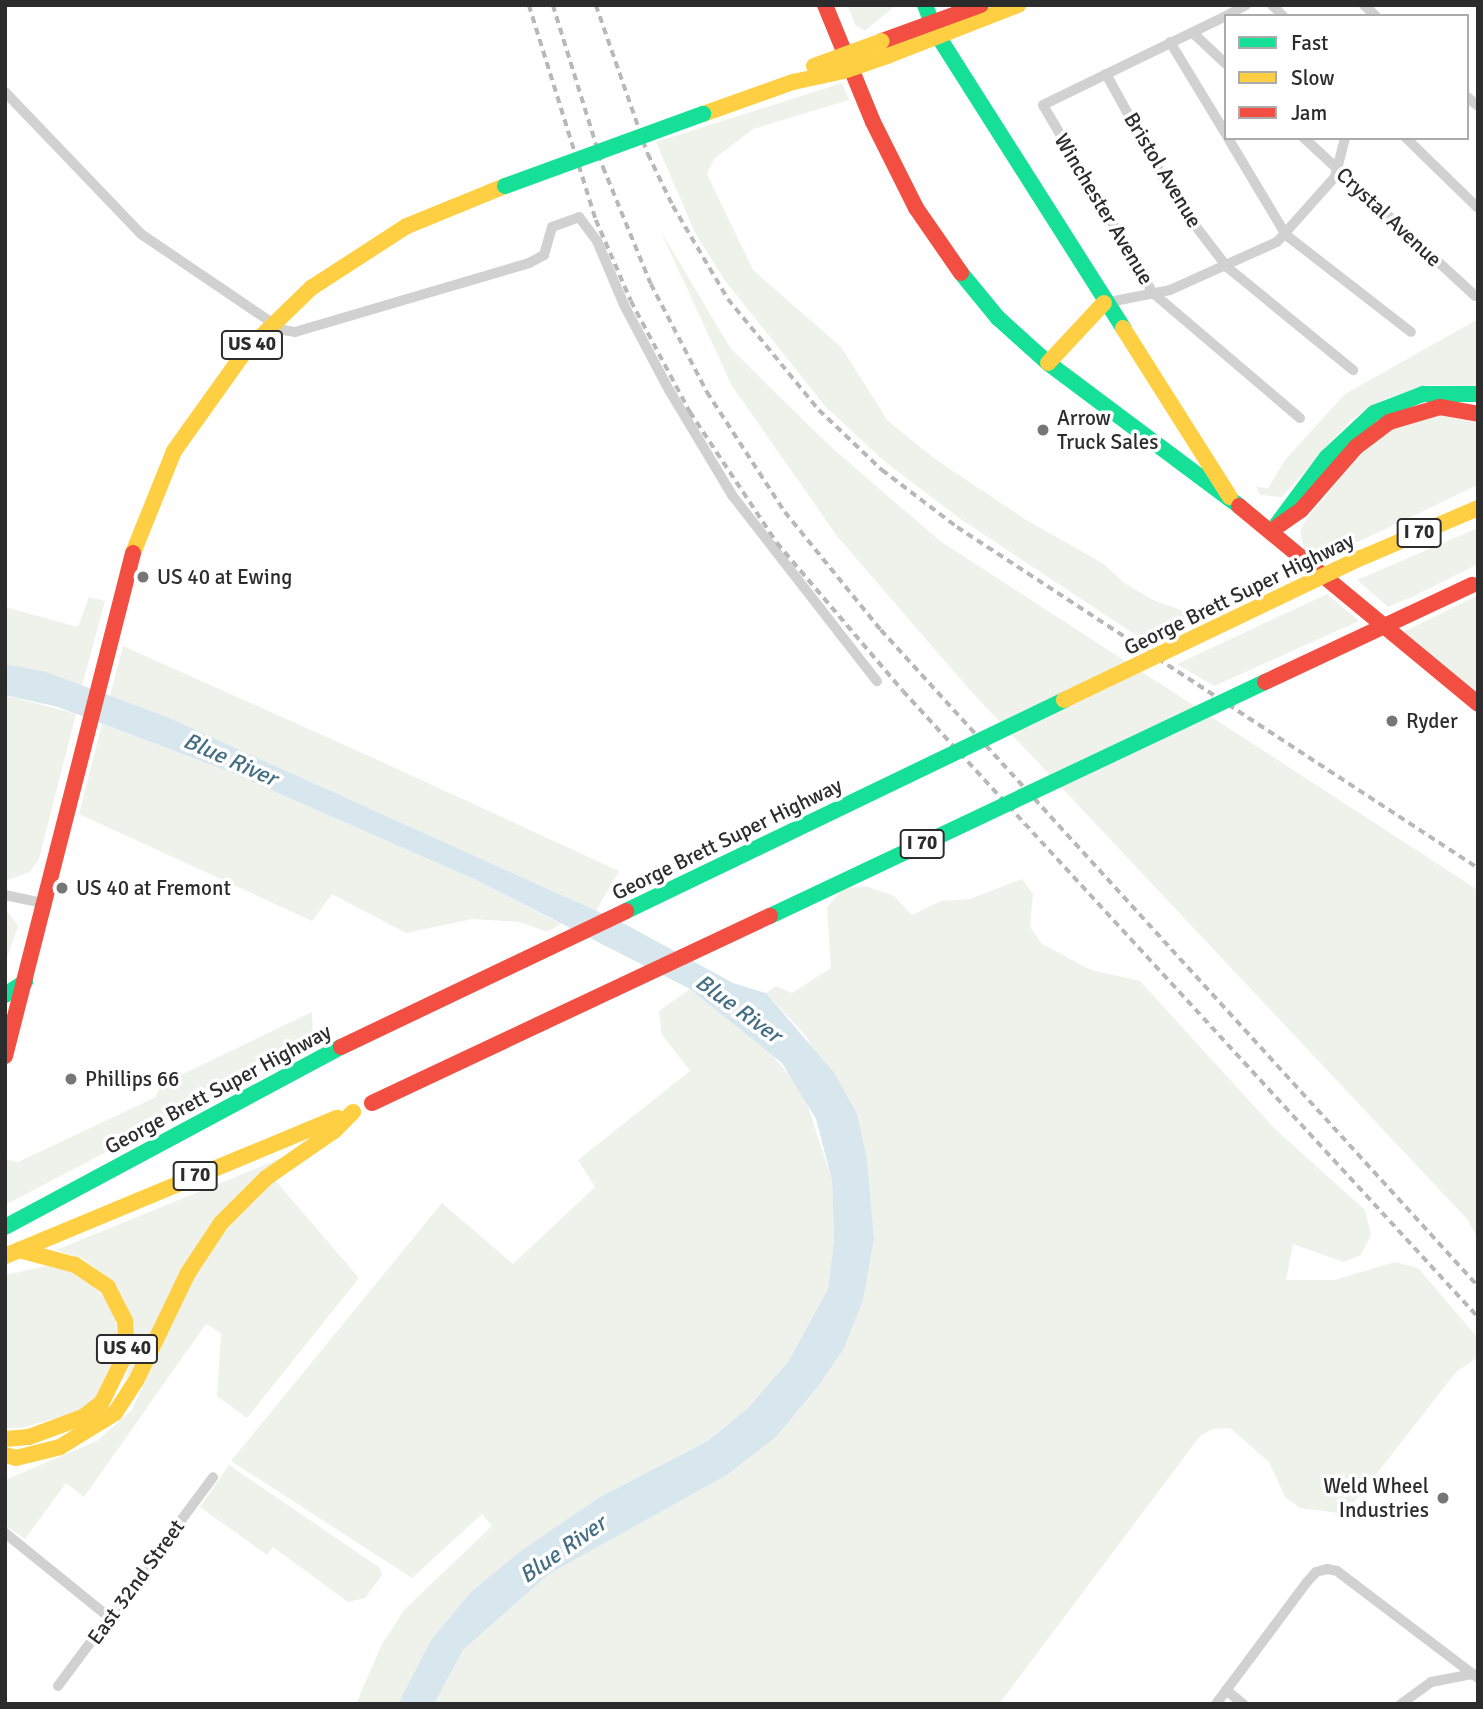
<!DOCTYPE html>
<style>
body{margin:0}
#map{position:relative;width:1483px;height:1709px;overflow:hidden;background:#fff;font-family:Signika,sans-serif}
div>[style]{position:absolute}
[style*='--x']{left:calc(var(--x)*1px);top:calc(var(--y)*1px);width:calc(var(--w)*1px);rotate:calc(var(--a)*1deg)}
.green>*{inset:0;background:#eff2eb}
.water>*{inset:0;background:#d8e6ee}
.street>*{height:10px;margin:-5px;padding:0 5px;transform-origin:5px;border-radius:5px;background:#d1d1d1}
.fast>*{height:16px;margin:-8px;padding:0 8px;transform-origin:8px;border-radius:8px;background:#16e098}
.slow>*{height:16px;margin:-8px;padding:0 8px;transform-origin:8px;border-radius:8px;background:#ffcf43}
.jam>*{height:16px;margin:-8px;padding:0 8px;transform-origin:8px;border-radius:8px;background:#f24e42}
.rail>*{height:3.5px;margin-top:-1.75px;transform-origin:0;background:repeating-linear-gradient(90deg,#b8b8b8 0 7px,transparent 0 12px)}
.fast-bridge>*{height:16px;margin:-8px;padding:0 8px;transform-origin:8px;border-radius:8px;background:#16e098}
.slow-bridge>*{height:16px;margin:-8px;padding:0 8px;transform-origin:8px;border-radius:8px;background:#ffcf43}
.jam-bridge>*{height:16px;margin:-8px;padding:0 8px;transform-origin:8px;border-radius:8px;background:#f24e42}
.dots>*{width:19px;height:19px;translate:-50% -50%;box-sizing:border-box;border:4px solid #fff;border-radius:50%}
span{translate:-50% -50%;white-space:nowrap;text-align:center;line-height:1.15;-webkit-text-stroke:7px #fff;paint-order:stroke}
.shield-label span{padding:2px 5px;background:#fff;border:2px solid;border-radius:5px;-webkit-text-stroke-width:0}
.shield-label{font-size:19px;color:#2c2c2c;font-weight:700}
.street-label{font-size:21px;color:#2c2c2c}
.poi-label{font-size:21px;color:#2c2c2c}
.left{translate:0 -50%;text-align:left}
.right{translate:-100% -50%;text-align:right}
.water-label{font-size:23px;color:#446e83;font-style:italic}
.frame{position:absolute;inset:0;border:7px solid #2c2c2c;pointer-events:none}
.legend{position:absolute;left:1224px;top:14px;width:245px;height:126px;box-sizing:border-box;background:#fff;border:2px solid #ababab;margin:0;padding:9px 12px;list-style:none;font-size:21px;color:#2c2c2c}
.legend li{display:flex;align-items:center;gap:14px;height:35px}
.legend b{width:35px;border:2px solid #ababab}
</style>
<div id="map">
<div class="green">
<div style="clip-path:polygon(847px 5px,896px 5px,865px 31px,856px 26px)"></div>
<div style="clip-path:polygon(842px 83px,849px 100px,753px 129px,714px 159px,707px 174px,753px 270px,841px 347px,888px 421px,935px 459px,1028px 521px,1104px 564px,1123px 582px,1153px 600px,1198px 616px,1143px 640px,962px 520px,884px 461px,825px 406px,726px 282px,695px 233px,656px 142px)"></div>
<div style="clip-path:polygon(660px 230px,731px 349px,831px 447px,940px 541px,1478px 890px,1478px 1239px,1467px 1219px,969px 689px,837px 536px,732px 386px)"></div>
<div style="clip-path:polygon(1478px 319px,1478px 386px,1427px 385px,1385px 399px,1351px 420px,1282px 497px,1260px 495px,1256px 487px,1268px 488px,1285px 460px,1345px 394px)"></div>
<div style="clip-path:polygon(1440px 415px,1478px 423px,1478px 485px,1320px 560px,1304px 548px,1300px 531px,1305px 521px,1359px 456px,1390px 430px)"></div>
<div style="clip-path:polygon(1478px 528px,1478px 564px,1414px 596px,1388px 607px,1357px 580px)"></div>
<div style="clip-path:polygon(1327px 594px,1359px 621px,1214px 686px,1177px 664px)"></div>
<div style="clip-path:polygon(1478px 595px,1478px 694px,1403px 632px)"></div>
<div style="clip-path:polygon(89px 597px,105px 601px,82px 686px,5px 664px,5px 607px,78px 627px)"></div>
<div style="clip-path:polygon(123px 646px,369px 756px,619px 871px,596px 911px,167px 717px,110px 696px)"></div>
<div style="clip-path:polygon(5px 695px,76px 714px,39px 859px,30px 872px,5px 881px)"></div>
<div style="clip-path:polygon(102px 724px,230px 772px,474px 879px,561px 924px,547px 932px,520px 922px,472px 919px,406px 933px,332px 894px,312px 921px,79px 814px)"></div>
<div style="clip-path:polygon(1022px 879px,1033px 894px,1030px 927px,1042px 944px,1091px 970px,1140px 981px,1275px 1129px,1365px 1210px,1371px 1235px,1361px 1255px,1343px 1262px,1293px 1244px,1286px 1280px,1334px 1280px,1395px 1262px,1418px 1268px,1478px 1338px,1478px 1357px,1457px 1371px,1345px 1514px,1300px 1508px,1285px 1497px,1269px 1462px,1230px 1428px,1213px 1429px,1200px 1436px,999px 1704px,434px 1704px,463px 1650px,549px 1574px,727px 1475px,776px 1437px,819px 1385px,874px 1238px,867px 1159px,806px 1036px,766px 993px,776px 986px,792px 993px,831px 968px,827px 908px,842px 889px,865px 886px,894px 896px,912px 915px,941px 901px,970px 899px)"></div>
<div style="clip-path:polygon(5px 908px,18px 926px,5px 964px)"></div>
<div style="clip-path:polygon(690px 989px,759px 1040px,803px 1091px,832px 1180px,834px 1240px,828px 1289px,788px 1362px,747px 1409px,706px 1441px,600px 1497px,471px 1592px,431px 1640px,398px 1704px,356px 1704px,382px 1644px,405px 1609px,492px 1526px,482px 1514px,412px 1578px,231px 1461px,442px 1203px,513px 1264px,595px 1187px,578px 1160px,690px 1071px,661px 1033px,659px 1011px)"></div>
<div style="clip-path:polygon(312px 1012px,313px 1044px,5px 1205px,5px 1159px,18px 1162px,156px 1097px,160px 1085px)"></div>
<div style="clip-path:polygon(284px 1157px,253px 1183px,125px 1381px,130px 1363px,111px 1280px,82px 1258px,56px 1250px)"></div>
<div style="clip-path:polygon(274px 1179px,359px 1278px,247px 1418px,217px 1396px,221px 1333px,206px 1324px,84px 1497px,66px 1483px,25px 1539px,5px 1525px,5px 1480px,97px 1441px,132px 1410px,194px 1274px,219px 1238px)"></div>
<div style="clip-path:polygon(47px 1266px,83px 1274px,112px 1305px,120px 1345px,95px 1398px,77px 1412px,21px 1428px,5px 1428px,5px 1275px)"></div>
<div style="clip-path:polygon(229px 1465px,380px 1568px,382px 1575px,365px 1598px,348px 1602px,273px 1547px,267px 1555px,200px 1507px)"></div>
</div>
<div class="water">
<div style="clip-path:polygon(5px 664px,46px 672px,167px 717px,623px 923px,733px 983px,766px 993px,835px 1074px,857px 1114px,867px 1159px,874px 1238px,863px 1300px,844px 1348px,819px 1385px,776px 1437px,727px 1475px,549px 1574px,463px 1650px,434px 1704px,398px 1704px,431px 1640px,471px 1592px,521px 1551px,600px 1497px,707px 1441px,747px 1409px,788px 1362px,828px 1289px,834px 1240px,832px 1180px,816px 1119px,782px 1063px,690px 989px,474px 879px,230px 772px,58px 707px,5px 695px)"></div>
</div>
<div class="street">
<div style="--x:1272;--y:5;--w:16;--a:45"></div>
<div style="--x:1364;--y:5;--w:16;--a:43"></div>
<div style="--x:1226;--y:16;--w:203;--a:154.1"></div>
<div style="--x:1043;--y:105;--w:218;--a:59.7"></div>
<div style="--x:1153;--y:293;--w:193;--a:40.4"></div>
<div style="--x:1226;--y:16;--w:23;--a:-29"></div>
<div style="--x:1193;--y:33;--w:45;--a:43.2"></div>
<div style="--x:1170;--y:42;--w:108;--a:58.7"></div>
<div style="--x:1106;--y:74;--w:143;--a:61.1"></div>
<div style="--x:1175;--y:199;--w:86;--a:52.6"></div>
<div style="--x:1227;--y:267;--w:163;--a:39.3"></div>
<div style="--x:5;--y:92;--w:197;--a:46.2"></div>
<div style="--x:141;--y:234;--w:171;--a:34.1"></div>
<div style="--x:283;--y:330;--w:12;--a:9"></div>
<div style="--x:295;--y:332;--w:244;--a:-16.4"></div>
<div style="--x:529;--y:263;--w:17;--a:-28"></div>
<div style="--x:544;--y:255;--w:29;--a:-74"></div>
<div style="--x:552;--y:227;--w:29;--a:-20"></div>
<div style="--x:579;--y:217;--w:30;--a:53"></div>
<div style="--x:597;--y:241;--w:69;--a:67.1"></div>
<div style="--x:624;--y:305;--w:96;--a:62.1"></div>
<div style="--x:669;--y:390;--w:122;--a:59"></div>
<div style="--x:732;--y:495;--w:236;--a:52.1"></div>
<div style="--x:1467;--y:97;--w:14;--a:39"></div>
<div style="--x:1228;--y:138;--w:113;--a:59.1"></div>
<div style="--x:1286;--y:235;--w:158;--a:37.8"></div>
<div style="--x:1304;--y:138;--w:233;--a:42.7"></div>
<div style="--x:1406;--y:138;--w:100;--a:44.2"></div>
<div style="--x:1104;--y:303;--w:67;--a:-11.1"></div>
<div style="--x:1170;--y:290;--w:117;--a:-24.2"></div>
<div style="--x:1277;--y:242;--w:87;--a:-48.3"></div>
<div style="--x:1335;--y:177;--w:40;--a:-75.6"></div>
<div style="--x:5;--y:895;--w:39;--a:12"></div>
<div style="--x:5;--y:1533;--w:135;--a:39"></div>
<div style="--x:58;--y:1686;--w:260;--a:-53.4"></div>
<div style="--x:1226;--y:1690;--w:22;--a:39"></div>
<div style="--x:1216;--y:1704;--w:152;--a:-53.3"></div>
<div style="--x:1307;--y:1582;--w:13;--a:-48"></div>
<div style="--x:1316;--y:1572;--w:11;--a:-15"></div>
<div style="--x:1327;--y:1569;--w:10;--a:11"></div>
<div style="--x:1337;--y:1571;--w:177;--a:37.2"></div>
<div style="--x:1401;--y:1704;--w:37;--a:-36"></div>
<div style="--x:1431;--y:1682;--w:43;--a:-10.8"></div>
</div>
<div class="fast">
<div style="--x:925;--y:5;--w:19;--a:69"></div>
<div style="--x:938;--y:36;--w:346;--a:57.6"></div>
<div style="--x:961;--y:273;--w:58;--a:50.6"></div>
<div style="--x:998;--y:318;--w:67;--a:42"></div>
<div style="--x:1048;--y:363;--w:239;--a:36.8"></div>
<div style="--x:1272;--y:531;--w:92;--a:-53.4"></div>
<div style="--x:1327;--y:457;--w:64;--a:-43.1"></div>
<div style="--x:1374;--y:413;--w:53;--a:-21.2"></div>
<div style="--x:1423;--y:394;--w:55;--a:0"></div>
<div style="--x:5;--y:995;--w:24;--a:-33"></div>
<div style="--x:5;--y:1227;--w:381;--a:-28.2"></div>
</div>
<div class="slow">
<div style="--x:887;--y:56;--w:141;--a:-21.3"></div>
<div style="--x:703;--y:114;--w:96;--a:-19.6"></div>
<div style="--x:793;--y:82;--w:52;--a:-12.2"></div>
<div style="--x:1123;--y:328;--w:200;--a:57.7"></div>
<div style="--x:1048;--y:363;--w:82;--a:-47"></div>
<div style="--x:133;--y:553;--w:110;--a:-68.1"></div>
<div style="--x:174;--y:451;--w:120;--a:-54.5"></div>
<div style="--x:244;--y:353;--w:93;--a:-44.1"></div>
<div style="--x:311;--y:288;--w:114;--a:-32.9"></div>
<div style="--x:407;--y:226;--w:106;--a:-22.2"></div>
<div style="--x:1361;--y:558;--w:127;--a:-23.1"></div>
<div style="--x:5;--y:1256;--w:360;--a:-22.6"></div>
<div style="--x:5;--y:1439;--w:24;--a:-5"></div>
<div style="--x:29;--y:1437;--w:58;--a:-20.3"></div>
<div style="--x:83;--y:1417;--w:24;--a:-38"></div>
<div style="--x:102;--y:1402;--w:57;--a:-63.9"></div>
<div style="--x:127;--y:1351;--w:30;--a:-94"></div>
<div style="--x:125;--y:1321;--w:38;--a:-117"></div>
<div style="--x:108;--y:1287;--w:40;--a:-146"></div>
<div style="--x:75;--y:1265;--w:58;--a:-165"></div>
<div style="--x:5;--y:1455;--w:11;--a:15"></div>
<div style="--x:16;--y:1458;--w:45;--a:-14"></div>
<div style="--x:60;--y:1447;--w:65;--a:-31.7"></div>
<div style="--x:115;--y:1413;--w:38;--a:-57"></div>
<div style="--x:136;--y:1381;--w:120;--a:-64.3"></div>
<div style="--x:188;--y:1273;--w:60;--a:-56.6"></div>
<div style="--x:221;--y:1223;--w:64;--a:-45"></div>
<div style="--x:266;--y:1178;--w:83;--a:-34.7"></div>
<div style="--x:334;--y:1131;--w:27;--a:-45"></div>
</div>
<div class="jam">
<div style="--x:825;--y:5;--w:126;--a:67.7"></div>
<div style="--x:873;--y:122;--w:96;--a:63.4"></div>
<div style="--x:916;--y:208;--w:79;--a:55.3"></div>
<div style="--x:882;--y:41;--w:105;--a:-20"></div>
<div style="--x:1239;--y:506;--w:310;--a:39.6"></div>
<div style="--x:1278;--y:526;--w:28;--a:-35"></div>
<div style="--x:1301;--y:510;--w:84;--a:-48.9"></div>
<div style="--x:1356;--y:447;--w:41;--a:-37.1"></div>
<div style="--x:1389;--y:422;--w:53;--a:-16.4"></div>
<div style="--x:1440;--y:407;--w:39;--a:10"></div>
<div style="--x:5;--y:1056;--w:519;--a:-75.72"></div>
</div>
<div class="rail">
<div style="--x:529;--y:5;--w:225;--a:72.7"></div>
<div style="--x:596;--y:220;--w:88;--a:66.6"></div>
<div style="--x:631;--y:301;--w:126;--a:62"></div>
<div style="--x:690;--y:412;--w:157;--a:56.4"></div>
<div style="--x:777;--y:543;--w:194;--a:49.6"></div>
<div style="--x:903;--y:691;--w:850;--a:47.43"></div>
<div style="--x:553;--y:5;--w:170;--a:72.8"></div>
<div style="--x:603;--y:167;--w:126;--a:67.7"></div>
<div style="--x:651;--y:284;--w:122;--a:62.6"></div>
<div style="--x:707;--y:392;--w:143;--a:57"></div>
<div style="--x:785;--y:512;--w:152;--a:50.9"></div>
<div style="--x:881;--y:630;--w:887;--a:47.7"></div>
<div style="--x:596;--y:5;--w:158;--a:70.8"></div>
<div style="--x:648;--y:154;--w:58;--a:64.3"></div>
<div style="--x:673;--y:206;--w:108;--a:59.4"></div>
<div style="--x:728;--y:299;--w:144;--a:50.7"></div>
<div style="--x:819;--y:410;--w:87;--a:43.6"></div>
<div style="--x:882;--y:470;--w:94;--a:37.2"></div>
<div style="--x:957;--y:527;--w:623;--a:33.21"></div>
</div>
<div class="fast-bridge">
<div style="--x:505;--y:186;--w:211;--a:-20"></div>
<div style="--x:626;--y:911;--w:486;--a:-25.7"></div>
<div style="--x:770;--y:916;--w:548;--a:-25.3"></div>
</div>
<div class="slow-bridge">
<div style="--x:814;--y:66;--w:72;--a:-20.2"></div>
<div style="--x:844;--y:71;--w:46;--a:-19.2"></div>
<div style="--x:1064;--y:700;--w:329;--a:-25.6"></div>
</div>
<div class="jam-bridge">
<div style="--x:1265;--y:682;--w:229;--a:-25.1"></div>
<div style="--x:341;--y:1047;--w:316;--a:-25.5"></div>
<div style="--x:372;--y:1103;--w:440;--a:-25.2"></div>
</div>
<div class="dots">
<div style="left:1043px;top:430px;background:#767676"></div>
<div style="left:143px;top:577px;background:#767676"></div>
<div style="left:1392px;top:721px;background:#767676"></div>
<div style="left:62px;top:888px;background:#767676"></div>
<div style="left:71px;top:1079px;background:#767676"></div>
<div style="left:1443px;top:1498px;background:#767676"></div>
</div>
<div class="shield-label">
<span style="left:252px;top:345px">US 40</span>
<span style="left:1419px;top:533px">I 70</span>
<span style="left:922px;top:844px">I 70</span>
<span style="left:195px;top:1176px">I 70</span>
<span style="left:127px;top:1349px">US 40</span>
</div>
<div class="street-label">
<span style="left:1163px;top:170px;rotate:59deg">Bristol Avenue</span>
<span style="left:1104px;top:209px;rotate:59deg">Winchester Avenue</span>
<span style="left:1389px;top:217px;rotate:43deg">Crystal Avenue</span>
<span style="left:1239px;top:594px;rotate:-26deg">George Brett Super Highway</span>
<span style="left:727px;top:839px;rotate:-26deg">George Brett Super Highway</span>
<span style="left:218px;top:1089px;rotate:-28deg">George Brett Super Highway</span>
<span style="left:136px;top:1582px;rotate:-54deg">East 32nd Street</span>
</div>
<div class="poi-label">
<span class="left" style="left:1057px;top:430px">Arrow<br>Truck Sales</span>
<span class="left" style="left:157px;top:577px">US 40 at Ewing</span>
<span class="left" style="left:1406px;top:721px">Ryder</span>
<span class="left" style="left:76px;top:888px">US 40 at Fremont</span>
<span class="left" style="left:85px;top:1079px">Phillips 66</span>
<span class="right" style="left:1429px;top:1498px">Weld Wheel<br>Industries</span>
</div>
<div class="water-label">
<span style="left:230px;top:760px;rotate:24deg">Blue River</span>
<span style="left:738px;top:1009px;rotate:36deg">Blue River</span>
<span style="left:563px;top:1550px;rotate:-35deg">Blue River</span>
</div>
<div class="frame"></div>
<ul class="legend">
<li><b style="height:9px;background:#16e098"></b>Fast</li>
<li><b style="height:9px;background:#ffcf43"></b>Slow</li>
<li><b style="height:9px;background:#f24e42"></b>Jam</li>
</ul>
</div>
